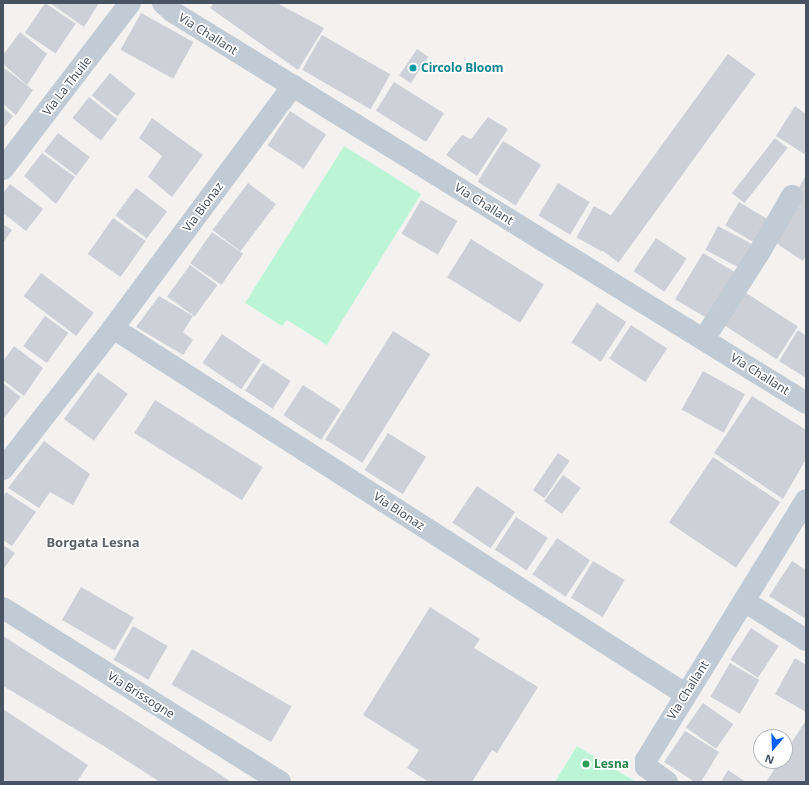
<!DOCTYPE html>
<style>
body{margin:0}
#map{position:relative;width:809px;height:785px;overflow:hidden;background:#f4f2f1;font-family:"Noto Sans",sans-serif}
div>[style]{position:absolute}
[style*='--x']{left:calc(var(--x)*1px);top:calc(var(--y)*1px);width:calc(var(--w)*1px);rotate:calc(var(--a)*1deg)}
.green>*{inset:0;background:#bcf5d6}
.building>*{inset:0;background:#cdd0d7;transform-origin:0 0}
.minor>*{height:22px;margin:-11px;padding:0 11px;transform-origin:11px;border-radius:11px;background:#c1cbd5}
.dots>*{width:11px;height:11px;translate:-50% -50%;box-sizing:border-box;border:2px solid #fff;border-radius:50%}
span{translate:-50% -50%;white-space:nowrap;text-align:center;line-height:1.15;-webkit-text-stroke:3.5px #fff;paint-order:stroke}
.street-label{font-size:12px;color:#475362}
.culture-label{font-size:12px;color:#0d838f;font-weight:700}
.left{translate:0 -50%;text-align:left}
.leisure-label{font-size:12px;color:#27864d;font-weight:700}
.neighbourhood-label{font-size:13px;color:#5d6168;font-weight:700}
.frame{position:absolute;inset:0;border:4px solid #475362;pointer-events:none}
.north{position:absolute;left:753px;top:729px;width:40px;height:40px;box-sizing:border-box;background:#fff;border:1px solid #b5bac0;border-radius:50%;rotate:199deg;font-size:11px;font-weight:700;line-height:16px;text-align:center;color:#475362}
.north::after{content:'';display:block;margin:auto;width:14px;height:18px;background:#0460fc;clip-path:polygon(50% 0,100% 100%,50% 72%,0 100%)}
</style>
<div id="map">
<div class="green">
<div style="clip-path:polygon(344px 146px,421px 194px,327px 345px,287px 320px,282px 326px,245px 303px)"></div>
<div style="clip-path:polygon(577px 746px,636px 782px,555px 782px)"></div>
</div>
<div class="building">
<div style="left:45px;top:3px;width:37px;height:36px;rotate:34deg"></div>
<div style="clip-path:polygon(50px 3px,99px 3px,84px 27px)"></div>
<div style="clip-path:polygon(214px 3px,277px 3px,324px 28px,298px 70px,210px 8px)"></div>
<div style="left:141px;top:13px;width:60px;height:42px;rotate:29deg"></div>
<div style="clip-path:polygon(20px 32px,47px 54px,27px 85px,3px 64px,3px 55px)"></div>
<div style="left:322px;top:35px;width:79px;height:40px;rotate:30deg"></div>
<div style="left:417px;top:49px;width:14px;height:32px;rotate:34deg"></div>
<div style="left:728px;top:54px;width:34px;height:233px;rotate:36deg"></div>
<div style="clip-path:polygon(3px 67px,33px 90px,16px 115px,3px 104px)"></div>
<div style="left:110px;top:73px;width:33px;height:29px;rotate:39deg"></div>
<div style="left:394px;top:82px;width:59px;height:34px;rotate:32deg"></div>
<div style="left:89px;top:97px;width:36px;height:27px;rotate:38deg"></div>
<div style="clip-path:polygon(795px 106px,806px 114px,806px 155px,776px 136px)"></div>
<div style="clip-path:polygon(3px 107px,13px 116px,3px 129px)"></div>
<div style="left:290px;top:111px;width:43px;height:41px;rotate:33deg"></div>
<div style="clip-path:polygon(488px 117px,508px 129px,477px 176px,446px 155px,462px 135px,471px 139px)"></div>
<div style="clip-path:polygon(152px 118px,203px 155px,172px 197px,148px 177px,162px 156px,139px 138px)"></div>
<div style="left:58px;top:133px;width:40px;height:23px;rotate:37deg"></div>
<div style="left:775px;top:138px;width:16px;height:70px;rotate:38deg"></div>
<div style="left:503px;top:141px;width:45px;height:48px;rotate:32deg"></div>
<div style="clip-path:polygon(42px 153px,75px 177px,56px 204px,24px 176px)"></div>
<div style="clip-path:polygon(806px 175px,806px 255px,803px 261px,770px 239px)"></div>
<div style="left:248px;top:183px;width:35px;height:59px;rotate:37deg"></div>
<div style="left:558px;top:183px;width:37px;height:38px;rotate:31deg"></div>
<div style="clip-path:polygon(10px 184px,43px 209px,26px 231px,3px 213px,3px 193px)"></div>
<div style="left:136px;top:188px;width:39px;height:34px;rotate:37deg"></div>
<div style="left:421px;top:200px;width:42px;height:39px;rotate:30deg"></div>
<div style="left:739px;top:202px;width:35px;height:27px;rotate:31deg"></div>
<div style="left:594px;top:206px;width:29px;height:36px;rotate:29deg"></div>
<div style="left:113px;top:218px;width:40px;height:44px;rotate:35deg"></div>
<div style="clip-path:polygon(3px 224px,12px 230px,3px 243px)"></div>
<div style="left:718px;top:226px;width:40px;height:27px;rotate:28deg"></div>
<div style="left:212px;top:232px;width:38px;height:38px;rotate:35deg"></div>
<div style="left:656px;top:238px;width:37px;height:40px;rotate:34deg"></div>
<div style="left:471px;top:239px;width:86px;height:45px;rotate:32deg"></div>
<div style="left:703px;top:253px;width:39px;height:54px;rotate:31deg"></div>
<div style="left:190px;top:265px;width:34px;height:39px;rotate:36deg"></div>
<div style="left:41px;top:273px;width:66px;height:29px;rotate:37deg"></div>
<div style="left:740px;top:289px;width:69px;height:39px;rotate:33deg"></div>
<div style="clip-path:polygon(159px 296px,193px 316px,183px 332px,193px 340px,183px 355px,136px 327px)"></div>
<div style="left:597px;top:303px;width:35px;height:47px;rotate:33deg"></div>
<div style="left:45px;top:316px;width:29px;height:37px;rotate:36deg"></div>
<div style="left:631px;top:325px;width:43px;height:40px;rotate:33deg"></div>
<div style="clip-path:polygon(798px 330px,806px 336px,806px 378px,779px 361px)"></div>
<div style="left:393px;top:331px;width:44px;height:128px;rotate:32deg"></div>
<div style="left:222px;top:334px;width:47px;height:35px;rotate:34deg"></div>
<div style="clip-path:polygon(14px 346px,43px 368px,24px 396px,3px 380px,3px 361px)"></div>
<div style="left:263px;top:363px;width:33px;height:33px;rotate:33deg"></div>
<div style="left:703px;top:371px;width:48px;height:44px;rotate:29deg"></div>
<div style="left:98px;top:372px;width:37px;height:58px;rotate:36deg"></div>
<div style="clip-path:polygon(3px 383px,21px 397px,3px 419px)"></div>
<div style="left:303px;top:385px;width:45px;height:36px;rotate:33deg"></div>
<div style="clip-path:polygon(752px 396px,806px 430px,806px 459px,783px 499px,714px 453px)"></div>
<div style="left:155px;top:400px;width:127px;height:39px;rotate:32deg"></div>
<div style="left:388px;top:433px;width:45px;height:44px;rotate:32deg"></div>
<div style="clip-path:polygon(44px 441px,90px 474px,73px 505px,50px 492px,39px 508px,8px 488px)"></div>
<div style="left:558px;top:453px;width:14px;height:45px;rotate:34deg"></div>
<div style="left:713px;top:457px;width:81px;height:79px;rotate:34deg"></div>
<div style="left:563px;top:475px;width:22px;height:32px;rotate:36deg"></div>
<div style="left:477px;top:486px;width:46px;height:44px;rotate:34deg"></div>
<div style="clip-path:polygon(6px 492px,36px 512px,12px 546px,3px 540px,3px 497px)"></div>
<div style="left:516px;top:517px;width:38px;height:39px;rotate:33deg"></div>
<div style="left:557px;top:538px;width:40px;height:44px;rotate:34deg"></div>
<div style="clip-path:polygon(3px 545px,15px 553px,3px 570px)"></div>
<div style="left:593px;top:561px;width:37px;height:43px;rotate:31deg"></div>
<div style="clip-path:polygon(792px 561px,806px 570px,806px 619px,769px 596px)"></div>
<div style="left:81px;top:587px;width:61px;height:38px;rotate:30deg"></div>
<div style="clip-path:polygon(430px 607px,480px 639px,474px 648px,538px 687px,497px 753px,492px 750px,472px 782px,429px 782px,407px 768px,419px 750px,363px 715px)"></div>
<div style="left:133px;top:626px;width:40px;height:39px;rotate:30deg"></div>
<div style="left:751px;top:628px;width:33px;height:38px;rotate:33deg"></div>
<div style="clip-path:polygon(3px 636px,215px 771px,231px 782px,160px 782px,107px 748px,3px 686px)"></div>
<div style="left:192px;top:649px;width:115px;height:41px;rotate:30deg"></div>
<div style="clip-path:polygon(795px 658px,806px 665px,806px 712px,775px 694px)"></div>
<div style="left:730px;top:663px;width:34px;height:39px;rotate:30deg"></div>
<div style="left:703px;top:703px;width:37px;height:30px;rotate:35deg"></div>
<div style="clip-path:polygon(3px 709px,88px 765px,77px 782px,7px 782px,3px 779px)"></div>
<div style="clip-path:polygon(806px 720px,806px 782px,766px 782px,780px 761px,785px 761px,785px 753px)"></div>
<div style="clip-path:polygon(685px 731px,719px 752px,701px 782px,695px 782px,664px 762px)"></div>
<div style="clip-path:polygon(728px 770px,746px 782px,721px 782px)"></div>
</div>
<div class="minor">
<div style="--x:163;--y:3;--w:13;--a:42"></div>
<div style="--x:173;--y:12;--w:744;--a:31.7"></div>
<div style="--x:3;--y:169;--w:209;--a:-52.6"></div>
<div style="--x:113;--y:328;--w:679;--a:32.61"></div>
<div style="--x:704;--y:339;--w:102;--a:-57.4"></div>
<div style="--x:759;--y:253;--w:66;--a:-59.9"></div>
<div style="--x:3;--y:469;--w:179;--a:-52"></div>
<div style="--x:113;--y:328;--w:302;--a:-53.4"></div>
<div style="--x:744;--y:601;--w:73;--a:32.2"></div>
<div style="--x:3;--y:608;--w:327;--a:32.1"></div>
<div style="--x:667;--y:782;--w:26;--a:-144"></div>
<div style="--x:646;--y:767;--w:7;--a:-90"></div>
<div style="--x:646;--y:760;--w:305;--a:-58.4"></div>
</div>
<div class="dots">
<div style="left:413px;top:68px;background:#0f9aa8"></div>
<div style="left:586px;top:764px;background:#2e9e5b"></div>
</div>
<div class="street-label">
<span style="left:208px;top:34px;rotate:32deg">Via Challant</span>
<span style="left:67px;top:86px;rotate:-52deg">Via La Thuile</span>
<span style="left:484px;top:204px;rotate:32deg">Via Challant</span>
<span style="left:203px;top:207px;rotate:-53deg">Via Bionaz</span>
<span style="left:760px;top:374px;rotate:32deg">Via Challant</span>
<span style="left:399px;top:511px;rotate:33deg">Via Bionaz</span>
<span style="left:688px;top:690px;rotate:-58deg">Via Challant</span>
<span style="left:141px;top:695px;rotate:32deg">Via Brissogne</span>
</div>
<div class="culture-label">
<span class="left" style="left:421px;top:68px">Circolo Bloom</span>
</div>
<div class="leisure-label">
<span class="left" style="left:594px;top:764px">Lesna</span>
</div>
<div class="neighbourhood-label">
<span style="left:93px;top:542px">Borgata Lesna</span>
</div>
<div class="frame"></div>
<div class="north">N</div>
</div>
